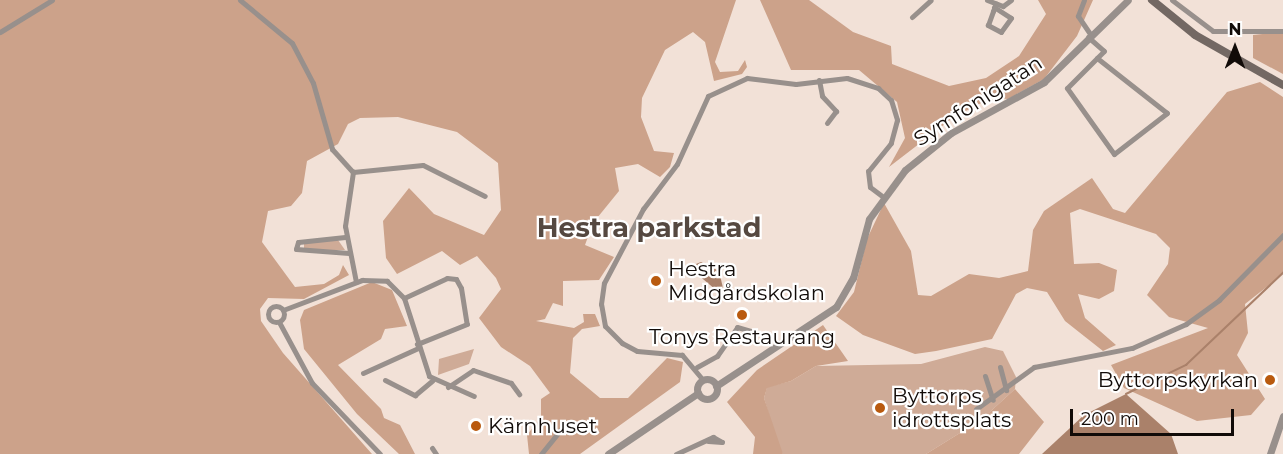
<!DOCTYPE html>
<meta charset="utf-8">
<style>
body{margin:0}
#map{position:relative;width:1283px;height:454px;overflow:hidden;background:#f2e1d7;font-family:Montserrat,sans-serif}
div>[style]{position:absolute}
[style*='--x']{left:calc(var(--x)*1px);top:calc(var(--y)*1px);width:calc(var(--w)*1px);rotate:calc(var(--a)*1deg)}
.green>*{inset:0;background:#cfab97}
.forest>*{inset:0;background:#cca28a}
.water>*{inset:0;background:#aa816a}
.stream>*{height:1.5px;margin:-0.75px;padding:0 0.75px;transform-origin:0.75px;border-radius:0.75px;background:#aa816a}
.minor>*{height:5px;margin:-2.5px;padding:0 2.5px;transform-origin:2.5px;border-radius:2.5px;background:#98908c}
.minor>.ring{margin:-2.5px;padding:0;box-sizing:content-box;background:none;border:5px solid #98908c;border-radius:50%}
.tertiary>*{height:7px;margin:-3.5px;padding:0 3.5px;transform-origin:3.5px;border-radius:3.5px;background:#98908c}
.tertiary>.ring{margin:-3.5px;padding:0;box-sizing:content-box;background:none;border:7px solid #98908c;border-radius:50%}
.secondary>*{height:8px;margin:-4px;padding:0 4px;transform-origin:4px;border-radius:4px;background:#736863}
.dots>*{width:16px;height:16px;translate:-50% -50%;box-sizing:border-box;border:3px solid #fff;border-radius:50%}
span{translate:-50% -50%;white-space:nowrap;text-align:center;line-height:1.15;-webkit-text-stroke:4.5px #fff;paint-order:stroke}
.street-label{font-size:21px;color:#110b08}
.poi-label{font-size:21px;color:#110b08}
.left{translate:0 -50%;text-align:left}
.right{translate:-100% -50%;text-align:right}
.district-label{font-size:27px;color:#554840;font-weight:700}
.north{position:absolute;left:1205px;top:18px;width:60px;height:60px;-webkit-text-stroke:4px #fff;paint-order:stroke;rotate:0deg;font-size:16px;font-weight:700;line-height:24px;text-align:center;color:#110b08}
.north::after{content:'';display:block;margin:auto;width:21px;height:27px;background:#110b08;clip-path:polygon(50% 0,100% 100%,50% 72%,0 100%)}
.scale{position:absolute;left:1070px;top:409px;width:164px;height:27px;box-sizing:border-box;border:3px solid #110b08;border-top:0;padding-left:8px;font-size:18px;line-height:21px;white-space:nowrap;color:#110b08;-webkit-text-stroke:4px #fff;paint-order:stroke}
</style>
<div id="map">
<div class="green">
<div style="clip-path:polygon(338px 240px,345px 250px,304px 250px,304px 243px)"></div>
<div style="clip-path:polygon(985px 347px,1003px 351px,1016px 377px,1015px 389px,981px 420px,926px 454px,783px 454px,779px 448px,764px 398px,767px 387px,791px 381px,816px 366px,921px 364px)"></div>
<div style="clip-path:polygon(474px 349px,469px 364px,438px 375px,439px 359px)"></div>
</div>
<div class="forest">
<div style="clip-path:polygon(0 0,736px 0,715px 62px,720px 72px,738px 71px,745px 60px,747px 67px,742px 74px,714px 81px,705px 42px,693px 32px,665px 50px,642px 98px,641px 117px,654px 151px,674px 153px,670px 167px,660px 177px,638px 164px,615px 168px,619px 191px,593px 223px,585px 245px,614px 257px,599px 280px,563px 281px,563px 306px,553px 303px,545px 319px,536px 321px,574px 328px,584px 322px,583px 314px,595px 314px,600px 326px,582px 329px,573px 338px,570px 373px,600px 398px,628px 398px,667px 358px,683px 362px,680px 382px,580px 454px,529px 454px,527px 435px,541px 417px,541px 399px,550px 393px,530px 366px,501px 347px,479px 318px,501px 289px,496px 278px,477px 256px,460px 265px,442px 251px,397px 274px,386px 258px,383px 221px,409px 188px,434px 214px,484px 235px,501px 210px,498px 163px,457px 132px,398px 117px,360px 118px,348px 124px,338px 144px,307px 161px,302px 193px,291px 206px,268px 211px,262px 242px,295px 287px,324px 284px,339px 275px,343px 265px,349px 275px,304px 299px,268px 298px,260px 309px,261px 321px,283px 353px,372px 454px,0 454px)"></div>
<div style="clip-path:polygon(760px 0,809px 0,853px 32px,891px 46px,892px 64px,949px 86px,986px 78px,1019px 56px,1046px 14px,1038px 0,1093px 0,1077px 36px,1044px 79px,1008px 99px,991px 98px,954px 117px,889px 167px,905px 138px,897px 102px,859px 70px,791px 70px)"></div>
<div style="clip-path:polygon(1283px 32px,1283px 74px,1253px 58px,1253px 35px)"></div>
<div style="clip-path:polygon(1260px 82px,1283px 97px,1283px 274px,1245px 304px,1248px 333px,1237px 355px,1265px 399px,1251px 415px,1197px 421px,1124px 388px,1111px 365px,1208px 328px,1169px 317px,1147px 295px,1168px 264px,1170px 248px,1156px 234px,1080px 209px,1070px 213px,1074px 264px,1099px 263px,1117px 270px,1114px 291px,1099px 299px,1078px 294px,1085px 318px,1116px 345px,1103px 351px,1065px 321px,1047px 292px,1027px 288px,1016px 294px,992px 339px,936px 351px,915px 354px,863px 335px,836px 316px,854px 292px,867px 239px,884px 203px,911px 251px,918px 295px,931px 296px,969px 274px,999px 278px,1028px 271px,1033px 230px,1044px 211px,1092px 178px,1113px 209px,1125px 213px,1227px 92px)"></div>
<div style="clip-path:polygon(372px 282px,392px 290px,407px 326px,385px 329px,381px 339px,338px 365px,381px 409px,384px 418px,400px 425px,415px 454px,399px 454px,357px 414px,304px 349px,300px 320px,304px 310px)"></div>
<div style="clip-path:polygon(823px 325px,848px 361px,816px 366px,791px 381px,767px 388px,764px 398px,783px 454px,753px 454px,755px 437px,727px 402px,757px 370px)"></div>
<div style="clip-path:polygon(1015px 389px,1044px 422px,1019px 454px,926px 454px,981px 420px)"></div>
</div>
<div class="water">
<div style="clip-path:polygon(701px 262px,719px 271px,723px 288px,716px 290px,697px 274px,696px 264px)"></div>
<div style="clip-path:polygon(1126px 394px,1171px 434px,1178px 454px,1042px 454px,1084px 415px)"></div>
</div>
<div class="stream">
<div style="--x:1126;--y:394;--w:67;--a:-25.8"></div>
<div style="--x:1186;--y:365;--w:134;--a:-43.5"></div>
</div>
<div class="minor">
<div style="--x:240;--y:0;--w:67;--a:39.6"></div>
<div style="--x:292;--y:43;--w:45;--a:62.3"></div>
<div style="--x:313;--y:83;--w:69;--a:73.9"></div>
<div style="--x:332;--y:149;--w:31;--a:48"></div>
<div style="--x:987;--y:0;--w:17;--a:21"></div>
<div style="--x:1003;--y:6;--w:10;--a:-37"></div>
<div style="--x:1084;--y:0;--w:17;--a:111"></div>
<div style="--x:1078;--y:16;--w:22;--a:56"></div>
<div style="--x:1172;--y:0;--w:51;--a:37.1"></div>
<div style="--x:1213;--y:31;--w:70;--a:0"></div>
<div style="--x:994;--y:7;--w:20;--a:33"></div>
<div style="--x:1011;--y:18;--w:17;--a:126"></div>
<div style="--x:1001;--y:32;--w:15;--a:-152"></div>
<div style="--x:988;--y:25;--w:15;--a:-70"></div>
<div style="--x:993;--y:11;--w:8;--a:-67"></div>
<div style="--x:912;--y:17;--w:25;--a:-42"></div>
<div style="--x:0;--y:32;--w:61;--a:-31.6"></div>
<div style="--x:1088;--y:37;--w:21;--a:41"></div>
<div style="--x:1104;--y:51;--w:10;--a:135"></div>
<div style="--x:1097;--y:58;--w:89;--a:38.2"></div>
<div style="--x:1167;--y:113;--w:67;--a:142.3"></div>
<div style="--x:1114;--y:154;--w:81;--a:-125.5"></div>
<div style="--x:1067;--y:88;--w:42;--a:-45"></div>
<div style="--x:819;--y:80;--w:16;--a:79"></div>
<div style="--x:822;--y:96;--w:21;--a:47"></div>
<div style="--x:836;--y:111;--w:15;--a:127"></div>
<div style="--x:345;--y:237;--w:47;--a:173.9"></div>
<div style="--x:298;--y:242;--w:7;--a:106"></div>
<div style="--x:296;--y:249;--w:53;--a:4.3"></div>
<div style="--x:356;--y:282;--w:57;--a:-101.1"></div>
<div style="--x:345;--y:226;--w:55;--a:-81.6"></div>
<div style="--x:353;--y:172;--w:70;--a:-5.7"></div>
<div style="--x:423;--y:165;--w:69;--a:26.6"></div>
<div style="--x:404;--y:298;--w:47;--a:-24.9"></div>
<div style="--x:447;--y:278;--w:9;--a:6"></div>
<div style="--x:456;--y:279;--w:10;--a:61"></div>
<div style="--x:461;--y:288;--w:36;--a:81"></div>
<div style="--x:467;--y:324;--w:54;--a:158.2"></div>
<div class="ring" style="left:268px;top:306px;width:11px;height:11px"></div>
<div style="--x:283;--y:310;--w:85;--a:-20.8"></div>
<div style="--x:362;--y:280;--w:25;--a:2"></div>
<div style="--x:387;--y:281;--w:24;--a:45"></div>
<div style="--x:404;--y:298;--w:82;--a:72.2"></div>
<div style="--x:429;--y:376;--w:49;--a:24"></div>
<div style="--x:279;--y:322;--w:69;--a:61.6"></div>
<div style="--x:312;--y:383;--w:98;--a:46.2"></div>
<div style="--x:697;--y:367;--w:23;--a:-29"></div>
<div style="--x:717;--y:356;--w:35;--a:-55"></div>
<div style="--x:737;--y:327;--w:15;--a:16"></div>
<div style="--x:1000;--y:367;--w:24;--a:75"></div>
<div style="--x:363;--y:373;--w:60;--a:-24.4"></div>
<div style="--x:985;--y:376;--w:25;--a:72"></div>
<div style="--x:385;--y:380;--w:34;--a:27"></div>
<div style="--x:415;--y:395;--w:23;--a:-40"></div>
<div style="--x:703;--y:380;--w:33;--a:-130"></div>
<div style="--x:682;--y:355;--w:45;--a:-174.9"></div>
<div style="--x:637;--y:351;--w:17;--a:-152"></div>
<div style="--x:622;--y:343;--w:24;--a:-135"></div>
<div style="--x:605;--y:326;--w:22;--a:-100"></div>
<div style="--x:601;--y:304;--w:21;--a:-82"></div>
<div style="--x:604;--y:283;--w:84;--a:-62.2"></div>
<div style="--x:643;--y:209;--w:56;--a:-52.9"></div>
<div style="--x:677;--y:164;--w:75;--a:-65.5"></div>
<div style="--x:708;--y:96;--w:43;--a:-24.8"></div>
<div style="--x:747;--y:78;--w:49;--a:7"></div>
<div style="--x:796;--y:84;--w:51;--a:-6.7"></div>
<div style="--x:847;--y:78;--w:33;--a:18"></div>
<div style="--x:878;--y:88;--w:18;--a:43"></div>
<div style="--x:891;--y:100;--w:21;--a:73"></div>
<div style="--x:897;--y:120;--w:24;--a:105"></div>
<div style="--x:891;--y:143;--w:36;--a:129"></div>
<div style="--x:868;--y:171;--w:16;--a:83"></div>
<div style="--x:870;--y:187;--w:15;--a:37"></div>
<div style="--x:448;--y:387;--w:30;--a:-34"></div>
<div style="--x:473;--y:370;--w:40;--a:18.9"></div>
<div style="--x:511;--y:383;--w:14;--a:54"></div>
<div style="--x:976;--y:409;--w:72;--a:-35.9"></div>
<div style="--x:1034;--y:367;--w:100;--a:-11"></div>
<div style="--x:1132;--y:348;--w:59;--a:-24"></div>
<div style="--x:1186;--y:324;--w:41;--a:-36"></div>
<div style="--x:1219;--y:300;--w:91;--a:-45.4"></div>
<div style="--x:432;--y:448;--w:7;--a:56"></div>
<div style="--x:541;--y:454;--w:33;--a:-51"></div>
<div style="--x:676;--y:454;--w:41;--a:-24.7"></div>
<div style="--x:713;--y:437;--w:10;--a:29"></div>
<div style="--x:722;--y:442;--w:14;--a:-176"></div>
</div>
<div class="tertiary">
<div class="ring" style="left:697px;top:379px;width:13px;height:13px"></div>
<div style="--x:716;--y:386;--w:144;--a:-33.4"></div>
<div style="--x:836;--y:307;--w:34;--a:-60"></div>
<div style="--x:853;--y:278;--w:61;--a:-74.8"></div>
<div style="--x:869;--y:219;--w:61;--a:-53.7"></div>
<div style="--x:905;--y:170;--w:59;--a:-38.8"></div>
<div style="--x:951;--y:133;--w:106;--a:-28.7"></div>
<div style="--x:1044;--y:82;--w:117;--a:-44.3"></div>
<div style="--x:608;--y:454;--w:109;--a:-34.1"></div>
<div style="--x:1270;--y:454;--w:40;--a:-71.1"></div>
</div>
<div class="secondary">
<div style="--x:1152;--y:0;--w:55;--a:39.1"></div>
<div style="--x:1195;--y:35;--w:101;--a:29.6"></div>
</div>
<div class="dots">
<div style="left:656px;top:281px;background:#b95a0f"></div>
<div style="left:742px;top:315px;background:#b95a0f"></div>
<div style="left:1270px;top:380px;background:#b95a0f"></div>
<div style="left:880px;top:408px;background:#b95a0f"></div>
<div style="left:476px;top:426px;background:#b95a0f"></div>
</div>
<div class="street-label">
<span style="left:978px;top:101px;rotate:-33deg">Symfonigatan</span>
</div>
<div class="poi-label">
<span class="left" style="left:668px;top:281px">Hestra<br>Midgårdskolan</span>
<span style="left:742px;top:337px">Tonys Restaurang</span>
<span class="right" style="left:1258px;top:380px">Byttorpskyrkan</span>
<span class="left" style="left:892px;top:408px">Byttorps<br>idrottsplats</span>
<span class="left" style="left:488px;top:426px">Kärnhuset</span>
</div>
<div class="district-label">
<span style="left:649px;top:228px">Hestra parkstad</span>
</div>
<div class="north">N</div>
<div class="scale">200 m</div>
</div>
